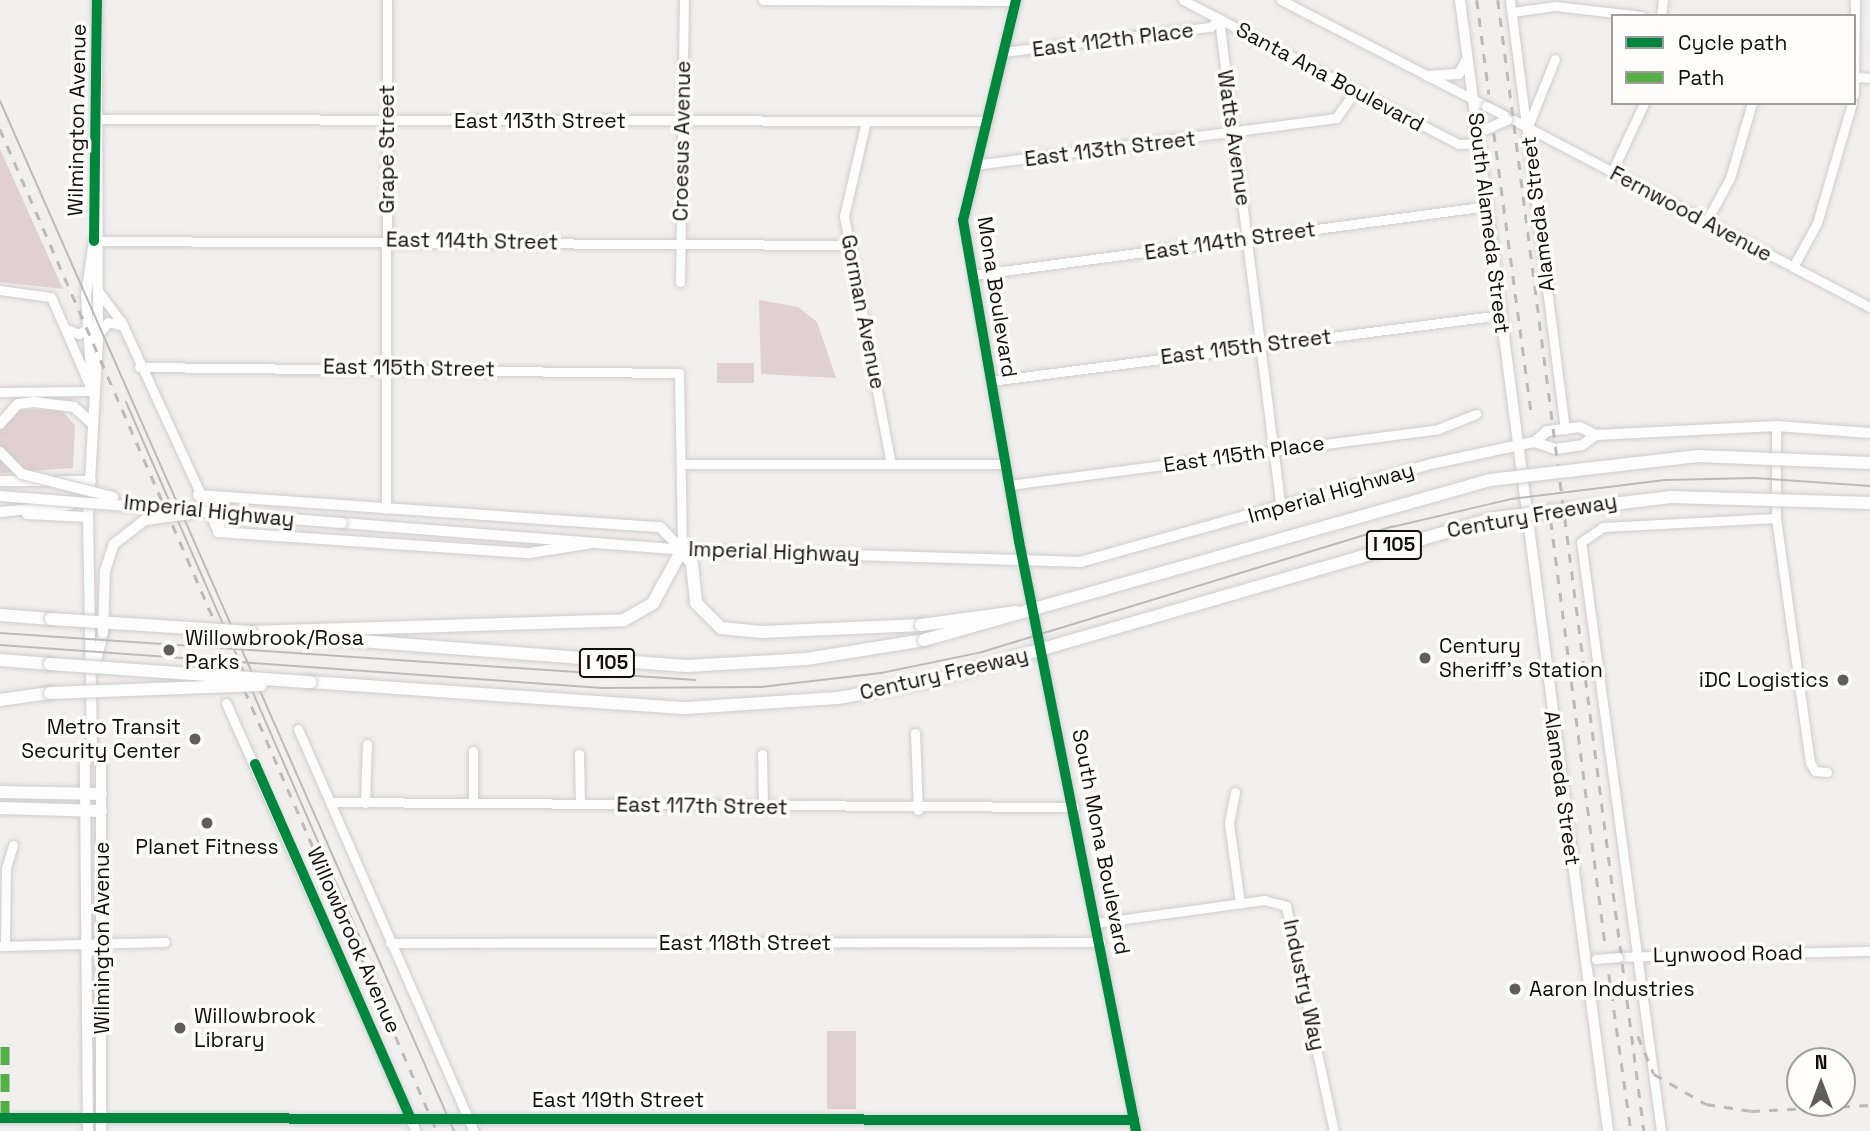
<!DOCTYPE html>
<style>
body{margin:0}
#map{position:relative;width:1870px;height:1131px;overflow:hidden;background:#f2efef;font-family:"Space Grotesk",sans-serif}
div>[style]{position:absolute}
[style*='--x']{left:calc(var(--x)*1px);top:calc(var(--y)*1px);width:calc(var(--w)*1px);rotate:calc(var(--a)*1deg)}
.green>*{inset:0;background:#e1d0d1;transform-origin:0 0}
.roads{filter:drop-shadow(0 0 2px #cecccc) drop-shadow(0 0 2px #cecccc)}
.minor>*{height:9px;margin:-4.5px;padding:0 4.5px;transform-origin:4.5px;border-radius:4.5px;background:#fdfdfd}
.major>*{height:10px;margin:-5px;padding:0 5px;transform-origin:5px;border-radius:5px;background:#fdfdfd}
.highway>*{height:12px;margin:-6px;padding:0 6px;transform-origin:6px;border-radius:6px;background:#fdfdfd}
.tram>*{height:2px;margin:-1px;padding:0 1px;transform-origin:1px;border-radius:1px;background:#bbbaba}
.rail>*{height:2.5px;margin-top:-1.25px;transform-origin:0;background:repeating-linear-gradient(90deg,#bbbaba 0 9px,transparent 0 18px)}
.bridges{filter:drop-shadow(0 0 2px #cecccc) drop-shadow(0 0 2px #cecccc)}
.minor-bridge>*{height:9px;margin:-4.5px;padding:0 4.5px;transform-origin:4.5px;border-radius:4.5px;background:#fdfdfd}
.major-bridge>*{height:10px;margin:-5px;padding:0 5px;transform-origin:5px;border-radius:5px;background:#fdfdfd}
.highway-bridge>*{height:12px;margin:-6px;padding:0 6px;transform-origin:6px;border-radius:6px;background:#fdfdfd}
.quiet>*{height:9px;margin-top:-4.5px;transform-origin:0;background:repeating-linear-gradient(90deg,#54b044 0 18px,transparent 0 27px)}
.cycleway>*{height:10px;margin:-5px;padding:0 5px;transform-origin:5px;border-radius:5px;background:#00873e}
.dots>*{width:19px;height:19px;translate:-50% -50%;box-sizing:border-box;border:4px solid #fffcfc;border-radius:50%}
span{translate:-50% -50%;white-space:nowrap;text-align:center;line-height:1.15;-webkit-text-stroke:7px #fffcfc;paint-order:stroke}
.shield-label span{padding:2px 5px;background:#fffcfc;border:2px solid;border-radius:5px;-webkit-text-stroke-width:0}
.shield-label{font-size:19px;color:#100f0f;font-weight:700}
.street-label{font-size:21px;color:#100f0f}
.poi-label{font-size:21px;color:#100f0f}
.left{translate:0 -50%;text-align:left}
.right{translate:-100% -50%;text-align:right}
.legend{position:absolute;left:1611px;top:14px;width:245px;height:91px;box-sizing:border-box;background:#fffcfc;border:2px solid #9f9d9d;margin:0;padding:9px 12px;list-style:none;font-size:21px;color:#100f0f}
.legend li{display:flex;align-items:center;gap:14px;height:35px}
.legend b{width:35px;border:2px solid #9f9d9d}
.north{position:absolute;left:1786px;top:1047px;width:70px;height:70px;box-sizing:border-box;background:#fffcfc;border:2px solid #9f9d9d;border-radius:50%;rotate:0deg;font-size:19px;font-weight:700;line-height:28px;text-align:center;color:#100f0f}
.north::after{content:'';display:block;margin:auto;width:24px;height:32px;background:#5f5d5d;clip-path:polygon(50% 0,100% 100%,50% 72%,0 100%)}
</style>
<div id="map">
<div class="green">
<div style="clip-path:polygon(0 150px,0 149px,63px 289px,0 282px)"></div>
<div style="clip-path:polygon(759px 300px,798px 307px,817px 322px,836px 378px,761px 374px)"></div>
<div style="left:754px;top:363px;width:20px;height:37px;rotate:90deg"></div>
<div style="clip-path:polygon(60px 409px,75px 425px,73px 468px,0 473px,0 427px,19px 410px)"></div>
<div style="left:827px;top:1031px;width:29px;height:78px"></div>
</div>
<div class="roads">
<div class="minor">
<div style="--x:763;--y:0;--w:253;--a:0.2"></div>
<div style="--x:1016;--y:0;--w:226;--a:103.5"></div>
<div style="--x:963;--y:220;--w:326;--a:80.1"></div>
<div style="--x:1019;--y:541;--w:601;--a:78.78"></div>
<div style="--x:1183;--y:0;--w:310;--a:27.6"></div>
<div style="--x:1458;--y:144;--w:21;--a:-3"></div>
<div style="--x:1281;--y:0;--w:231;--a:27.3"></div>
<div style="--x:1510;--y:0;--w:433;--a:82.7"></div>
<div style="--x:1512;--y:12;--w:43;--a:-7.9"></div>
<div style="--x:1555;--y:6;--w:87;--a:6.6"></div>
<div style="--x:1661;--y:16;--w:16;--a:-83"></div>
<div style="--x:1219;--y:19;--w:492;--a:82.8"></div>
<div style="--x:1003;--y:52;--w:209;--a:-6.9"></div>
<div style="--x:1210;--y:27;--w:12;--a:-42"></div>
<div style="--x:1857;--y:77;--w:13;--a:4"></div>
<div style="--x:1854;--y:95;--w:95;--a:-89.4"></div>
<div style="--x:1504;--y:115;--w:413;--a:27.7"></div>
<div style="--x:96;--y:119;--w:889;--a:0.13"></div>
<div style="--x:866;--y:121;--w:98;--a:103"></div>
<div style="--x:844;--y:216;--w:252;--a:79.3"></div>
<div style="--x:1528;--y:126;--w:72;--a:-68.1"></div>
<div style="--x:975;--y:165;--w:364;--a:-7.4"></div>
<div style="--x:1336;--y:118;--w:33;--a:-55"></div>
<div style="--x:1612;--y:172;--w:76;--a:-65.1"></div>
<div style="--x:1706;--y:222;--w:50;--a:-61.4"></div>
<div style="--x:1730;--y:178;--w:78;--a:-73.7"></div>
<div style="--x:94;--y:241;--w:757;--a:0.3"></div>
<div style="--x:1793;--y:267;--w:50;--a:-61.4"></div>
<div style="--x:1817;--y:223;--w:125;--a:-73.7"></div>
<div style="--x:973;--y:275;--w:520;--a:-7.63"></div>
<div style="--x:680;--y:282;--w:282;--a:-89.2"></div>
<div style="--x:0;--y:290;--w:51;--a:7.8"></div>
<div style="--x:51;--y:297;--w:103;--a:66.4"></div>
<div style="--x:92;--y:391;--w:92;--a:179.4"></div>
<div style="--x:98;--y:291;--w:38;--a:53"></div>
<div style="--x:121;--y:321;--w:232;--a:65.3"></div>
<div style="--x:66;--y:329;--w:14;--a:21"></div>
<div style="--x:79;--y:334;--w:10;--a:-37"></div>
<div style="--x:98;--y:335;--w:16;--a:-52"></div>
<div style="--x:108;--y:322;--w:16;--a:15"></div>
<div style="--x:139;--y:367;--w:540;--a:0.64"></div>
<div style="--x:679;--y:373;--w:177;--a:89"></div>
<div style="--x:991;--y:381;--w:514;--a:-7.37"></div>
<div style="--x:1776;--y:426;--w:92;--a:90"></div>
<div style="--x:1776;--y:518;--w:246;--a:82.1"></div>
<div style="--x:1810;--y:762;--w:10;--a:61"></div>
<div style="--x:1815;--y:771;--w:12;--a:5"></div>
<div style="--x:683;--y:464;--w:322;--a:0"></div>
<div style="--x:1009;--y:485;--w:433;--a:-7.4"></div>
<div style="--x:1438;--y:429;--w:41;--a:-21.5"></div>
<div style="--x:386;--y:509;--w:509;--a:-89.89"></div>
<div style="--x:226;--y:703;--w:468;--a:66.1"></div>
<div style="--x:298;--y:729;--w:439;--a:66.4"></div>
<div style="--x:915;--y:733;--w:77;--a:87.8"></div>
<div style="--x:579;--y:754;--w:50;--a:88.9"></div>
<div style="--x:762;--y:754;--w:53;--a:88.9"></div>
<div style="--x:1235;--y:792;--w:32;--a:101"></div>
<div style="--x:1229;--y:823;--w:81;--a:82.2"></div>
<div style="--x:330;--y:802;--w:744;--a:0.39"></div>
<div style="--x:473;--y:802;--w:51;--a:-90"></div>
<div style="--x:365;--y:803;--w:59;--a:-88.1"></div>
<div style="--x:1096;--y:923;--w:170;--a:-7.8"></div>
<div style="--x:1264;--y:900;--w:23;--a:15"></div>
<div style="--x:1286;--y:906;--w:230;--a:78"></div>
<div style="--x:390;--y:943;--w:710;--a:-0.08"></div>
<div style="--x:0;--y:946;--w:165;--a:-1.4"></div>
<div style="--x:5;--y:946;--w:78;--a:-89.3"></div>
<div style="--x:6;--y:868;--w:24;--a:-73"></div>
<div style="--x:1618;--y:957;--w:252;--a:-1.4"></div>
<div style="--x:0;--y:1118;--w:1134;--a:0.1"></div>
<div style="--x:1661;--y:1131;--w:594;--a:-97.73"></div>
<div style="--x:1581;--y:542;--w:27;--a:-34"></div>
<div style="--x:1603;--y:527;--w:173;--a:-3"></div>
</div>
<div class="major">
<div style="--x:1460;--y:0;--w:1141;--a:82.54"></div>
<div style="--x:1428;--y:76;--w:31;--a:-4"></div>
<div style="--x:1459;--y:74;--w:17;--a:-62"></div>
<div style="--x:92;--y:388;--w:93;--a:-93.7"></div>
<div style="--x:86;--y:295;--w:55;--a:-81.6"></div>
<div style="--x:0;--y:424;--w:27;--a:-48"></div>
<div style="--x:18;--y:404;--w:16;--a:-7"></div>
<div style="--x:34;--y:402;--w:40;--a:7.1"></div>
<div style="--x:74;--y:407;--w:24;--a:42"></div>
<div style="--x:1534;--y:442;--w:22;--a:18"></div>
<div style="--x:1555;--y:449;--w:27;--a:-8"></div>
<div style="--x:1582;--y:445;--w:17;--a:-36"></div>
<div style="--x:0;--y:481;--w:43;--a:0"></div>
<div style="--x:59;--y:481;--w:32;--a:0"></div>
<div style="--x:198;--y:495;--w:463;--a:4"></div>
<div style="--x:660;--y:527;--w:29;--a:46"></div>
<div style="--x:225;--y:497;--w:36;--a:101"></div>
<div style="--x:218;--y:532;--w:312;--a:3.9"></div>
<div style="--x:529;--y:553;--w:60;--a:-8.7"></div>
<div style="--x:0;--y:512;--w:70;--a:-5.7"></div>
<div style="--x:27;--y:514;--w:61;--a:2.8"></div>
<div style="--x:342;--y:523;--w:341;--a:4.5"></div>
<div style="--x:682;--y:550;--w:398;--a:1.7"></div>
<div style="--x:1080;--y:562;--w:364;--a:-15.6"></div>
<div style="--x:1431;--y:464;--w:105;--a:-12.1"></div>
<div style="--x:1534;--y:442;--w:17;--a:-40"></div>
<div style="--x:1547;--y:431;--w:33;--a:-7"></div>
<div style="--x:1580;--y:427;--w:18;--a:27"></div>
<div style="--x:1596;--y:435;--w:180;--a:-2.9"></div>
<div style="--x:1776;--y:426;--w:94;--a:4.3"></div>
<div style="--x:95;--y:665;--w:33;--a:-76"></div>
<div style="--x:92;--y:747;--w:19;--a:62"></div>
<div style="--x:101;--y:764;--w:367;--a:90"></div>
<div style="--x:88;--y:1131;--w:367;--a:-90.5"></div>
<div style="--x:85;--y:764;--w:18;--a:-68"></div>
<div style="--x:92;--y:747;--w:230;--a:-91"></div>
<div style="--x:88;--y:517;--w:180;--a:-86.8"></div>
<div style="--x:98;--y:337;--w:337;--a:-90.2"></div>
</div>
<div class="highway">
<div style="--x:0;--y:615;--w:51;--a:4.5"></div>
<div style="--x:251;--y:632;--w:373;--a:-1.8"></div>
<div style="--x:624;--y:620;--w:34;--a:-30"></div>
<div style="--x:653;--y:603;--w:60;--a:-61.3"></div>
<div style="--x:682;--y:550;--w:17;--a:54"></div>
<div style="--x:692;--y:564;--w:39;--a:84"></div>
<div style="--x:696;--y:603;--w:35;--a:45"></div>
<div style="--x:721;--y:628;--w:41;--a:5.6"></div>
<div style="--x:762;--y:632;--w:159;--a:-2.5"></div>
<div style="--x:282;--y:635;--w:405;--a:4.4"></div>
<div style="--x:686;--y:666;--w:120;--a:-3.3"></div>
<div style="--x:806;--y:659;--w:120;--a:-9.1"></div>
<div style="--x:0;--y:660;--w:50;--a:4.6"></div>
<div style="--x:310;--y:682;--w:377;--a:4"></div>
<div style="--x:686;--y:708;--w:152;--a:-3.8"></div>
<div style="--x:838;--y:698;--w:96;--a:-10.3"></div>
<div style="--x:0;--y:700;--w:50;--a:-8"></div>
<div style="--x:0;--y:792;--w:101;--a:1.1"></div>
<div style="--x:0;--y:808;--w:101;--a:1.7"></div>
</div>
</div>
<div class="tram">
<div style="--x:0;--y:101;--w:1126;--a:66.21"></div>
<div style="--x:126;--y:402;--w:655;--a:66.41"></div>
<div style="--x:0;--y:633;--w:697;--a:3.87"></div>
<div style="--x:0;--y:645;--w:604;--a:4.09"></div>
<div style="--x:602;--y:688;--w:159;--a:-0.4"></div>
<div style="--x:761;--y:687;--w:121;--a:-6.7"></div>
<div style="--x:881;--y:673;--w:103;--a:-11.7"></div>
<div style="--x:982;--y:652;--w:429;--a:-17"></div>
<div style="--x:1392;--y:527;--w:122;--a:-13.2"></div>
<div style="--x:1511;--y:499;--w:155;--a:-7"></div>
<div style="--x:1665;--y:480;--w:90;--a:-1.3"></div>
<div style="--x:1755;--y:478;--w:115;--a:4"></div>
</div>
<div class="rail">
<div style="--x:1477;--y:0;--w:95;--a:82.7"></div>
<div style="--x:1498;--y:0;--w:1140;--a:82.64"></div>
<div style="--x:0;--y:129;--w:1093;--a:66.44"></div>
<div style="--x:1494;--y:133;--w:286;--a:82.4"></div>
<div style="--x:1551;--y:521;--w:425;--a:82.7"></div>
<div style="--x:1609;--y:974;--w:159;--a:82"></div>
<div style="--x:1638;--y:1036;--w:41;--a:67.2"></div>
<div style="--x:1654;--y:1074;--w:60;--a:30"></div>
<div style="--x:1706;--y:1104;--w:46;--a:8.8"></div>
<div style="--x:1751;--y:1111;--w:119;--a:-2.9"></div>
</div>
<div class="bridges">
<div class="minor-bridge">
<div style="--x:1486;--y:106;--w:20;--a:27"></div>
<div style="--x:1596;--y:959;--w:22;--a:-5"></div>
</div>
<div class="major-bridge">
<div style="--x:1487;--y:129;--w:22;--a:-24"></div>
<div style="--x:0;--y:452;--w:31;--a:45"></div>
<div style="--x:22;--y:474;--w:94;--a:14.2"></div>
<div style="--x:0;--y:496;--w:343;--a:4.5"></div>
<div style="--x:103;--y:633;--w:62;--a:-88.2"></div>
<div style="--x:105;--y:571;--w:28;--a:-72"></div>
<div style="--x:114;--y:544;--w:39;--a:-38"></div>
<div style="--x:145;--y:520;--w:45;--a:-7.6"></div>
</div>
<div class="highway-bridge">
<div style="--x:51;--y:619;--w:200;--a:3.7"></div>
<div style="--x:921;--y:625;--w:96;--a:-7.8"></div>
<div style="--x:924;--y:640;--w:588;--a:-15.78"></div>
<div style="--x:1490;--y:480;--w:209;--a:-6.6"></div>
<div style="--x:1698;--y:456;--w:172;--a:2.3"></div>
<div style="--x:50;--y:664;--w:261;--a:4"></div>
<div style="--x:932;--y:681;--w:586;--a:-16.15"></div>
<div style="--x:1495;--y:518;--w:177;--a:-6.8"></div>
<div style="--x:1671;--y:497;--w:199;--a:1.7"></div>
<div style="--x:50;--y:693;--w:211;--a:-2.2"></div>
</div>
</div>
<div class="quiet">
<div style="--x:5;--y:1118;--w:72;--a:-90"></div>
</div>
<div class="cycleway">
<div style="--x:1016;--y:0;--w:226;--a:103.5"></div>
<div style="--x:963;--y:220;--w:326;--a:80.1"></div>
<div style="--x:1019;--y:541;--w:601;--a:78.78"></div>
<div style="--x:94;--y:241;--w:241;--a:-89.3"></div>
<div style="--x:255;--y:764;--w:388;--a:66.3"></div>
<div style="--x:0;--y:1118;--w:1134;--a:0.1"></div>
</div>
<div class="dots">
<div style="left:169px;top:650px;background:#5f5d5d"></div>
<div style="left:1425px;top:658px;background:#5f5d5d"></div>
<div style="left:1843px;top:680px;background:#5f5d5d"></div>
<div style="left:195px;top:739px;background:#5f5d5d"></div>
<div style="left:207px;top:823px;background:#5f5d5d"></div>
<div style="left:1515px;top:989px;background:#5f5d5d"></div>
<div style="left:180px;top:1028px;background:#5f5d5d"></div>
</div>
<div class="shield-label">
<span style="left:1394px;top:545px">I 105</span>
<span style="left:607px;top:663px">I 105</span>
</div>
<div class="street-label">
<span style="left:1113px;top:40px;rotate:-7deg">East 112th Place</span>
<span style="left:1330px;top:77px;rotate:28deg">Santa Ana Boulevard</span>
<span style="left:77px;top:120px;rotate:-89deg">Wilmington Avenue</span>
<span style="left:540px;top:121px">East 113th Street</span>
<span style="left:1234px;top:138px;rotate:82deg">Watts Avenue</span>
<span style="left:682px;top:141px;rotate:-89deg">Croesus Avenue</span>
<span style="left:387px;top:149px;rotate:-90deg">Grape Street</span>
<span style="left:1110px;top:149px;rotate:-7deg">East 113th Street</span>
<span style="left:1538px;top:214px;rotate:-97deg">Alameda Street</span>
<span style="left:1691px;top:214px;rotate:28deg">Fernwood Avenue</span>
<span style="left:1489px;top:223px;rotate:83deg">South Alameda Street</span>
<span style="left:472px;top:241px;rotate:1deg">East 114th Street</span>
<span style="left:1230px;top:241px;rotate:-8deg">East 114th Street</span>
<span style="left:997px;top:297px;rotate:81deg">Mona Boulevard</span>
<span style="left:863px;top:312px;rotate:79deg">Gorman Avenue</span>
<span style="left:1246px;top:347px;rotate:-7deg">East 115th Street</span>
<span style="left:409px;top:368px;rotate:1deg">East 115th Street</span>
<span style="left:1244px;top:454px;rotate:-8deg">East 115th Place</span>
<span style="left:1331px;top:493px;rotate:-16deg">Imperial Highway</span>
<span style="left:209px;top:511px;rotate:6deg">Imperial Highway</span>
<span style="left:1532px;top:516px;rotate:-10deg">Century Freeway</span>
<span style="left:774px;top:552px;rotate:2deg">Imperial Highway</span>
<span style="left:944px;top:674px;rotate:-13deg">Century Freeway</span>
<span style="left:1562px;top:788px;rotate:82deg">Alameda Street</span>
<span style="left:702px;top:806px;rotate:1deg">East 117th Street</span>
<span style="left:1101px;top:842px;rotate:79deg">South Mona Boulevard</span>
<span style="left:102px;top:938px;rotate:-90deg">Wilmington Avenue</span>
<span style="left:354px;top:940px;rotate:66deg">Willowbrook Avenue</span>
<span style="left:745px;top:943px">East 118th Street</span>
<span style="left:1728px;top:954px;rotate:-1deg">Lynwood Road</span>
<span style="left:1304px;top:985px;rotate:78deg">Industry Way</span>
<span style="left:618px;top:1100px">East 119th Street</span>
</div>
<div class="poi-label">
<span class="left" style="left:185px;top:650px">Willowbrook/Rosa<br>Parks</span>
<span class="left" style="left:1439px;top:658px">Century<br>Sheriff's Station</span>
<span class="right" style="left:1829px;top:680px">iDC Logistics</span>
<span class="right" style="left:181px;top:739px">Metro Transit<br>Security Center</span>
<span style="left:207px;top:847px">Planet Fitness</span>
<span class="left" style="left:1529px;top:989px">Aaron Industries</span>
<span class="left" style="left:194px;top:1028px">Willowbrook<br>Library</span>
</div>
<ul class="legend">
<li><b style="height:9px;background:#00873e"></b>Cycle path</li>
<li><b style="height:9px;background:#54b044"></b>Path</li>
</ul>
<div class="north">N</div>
</div>
